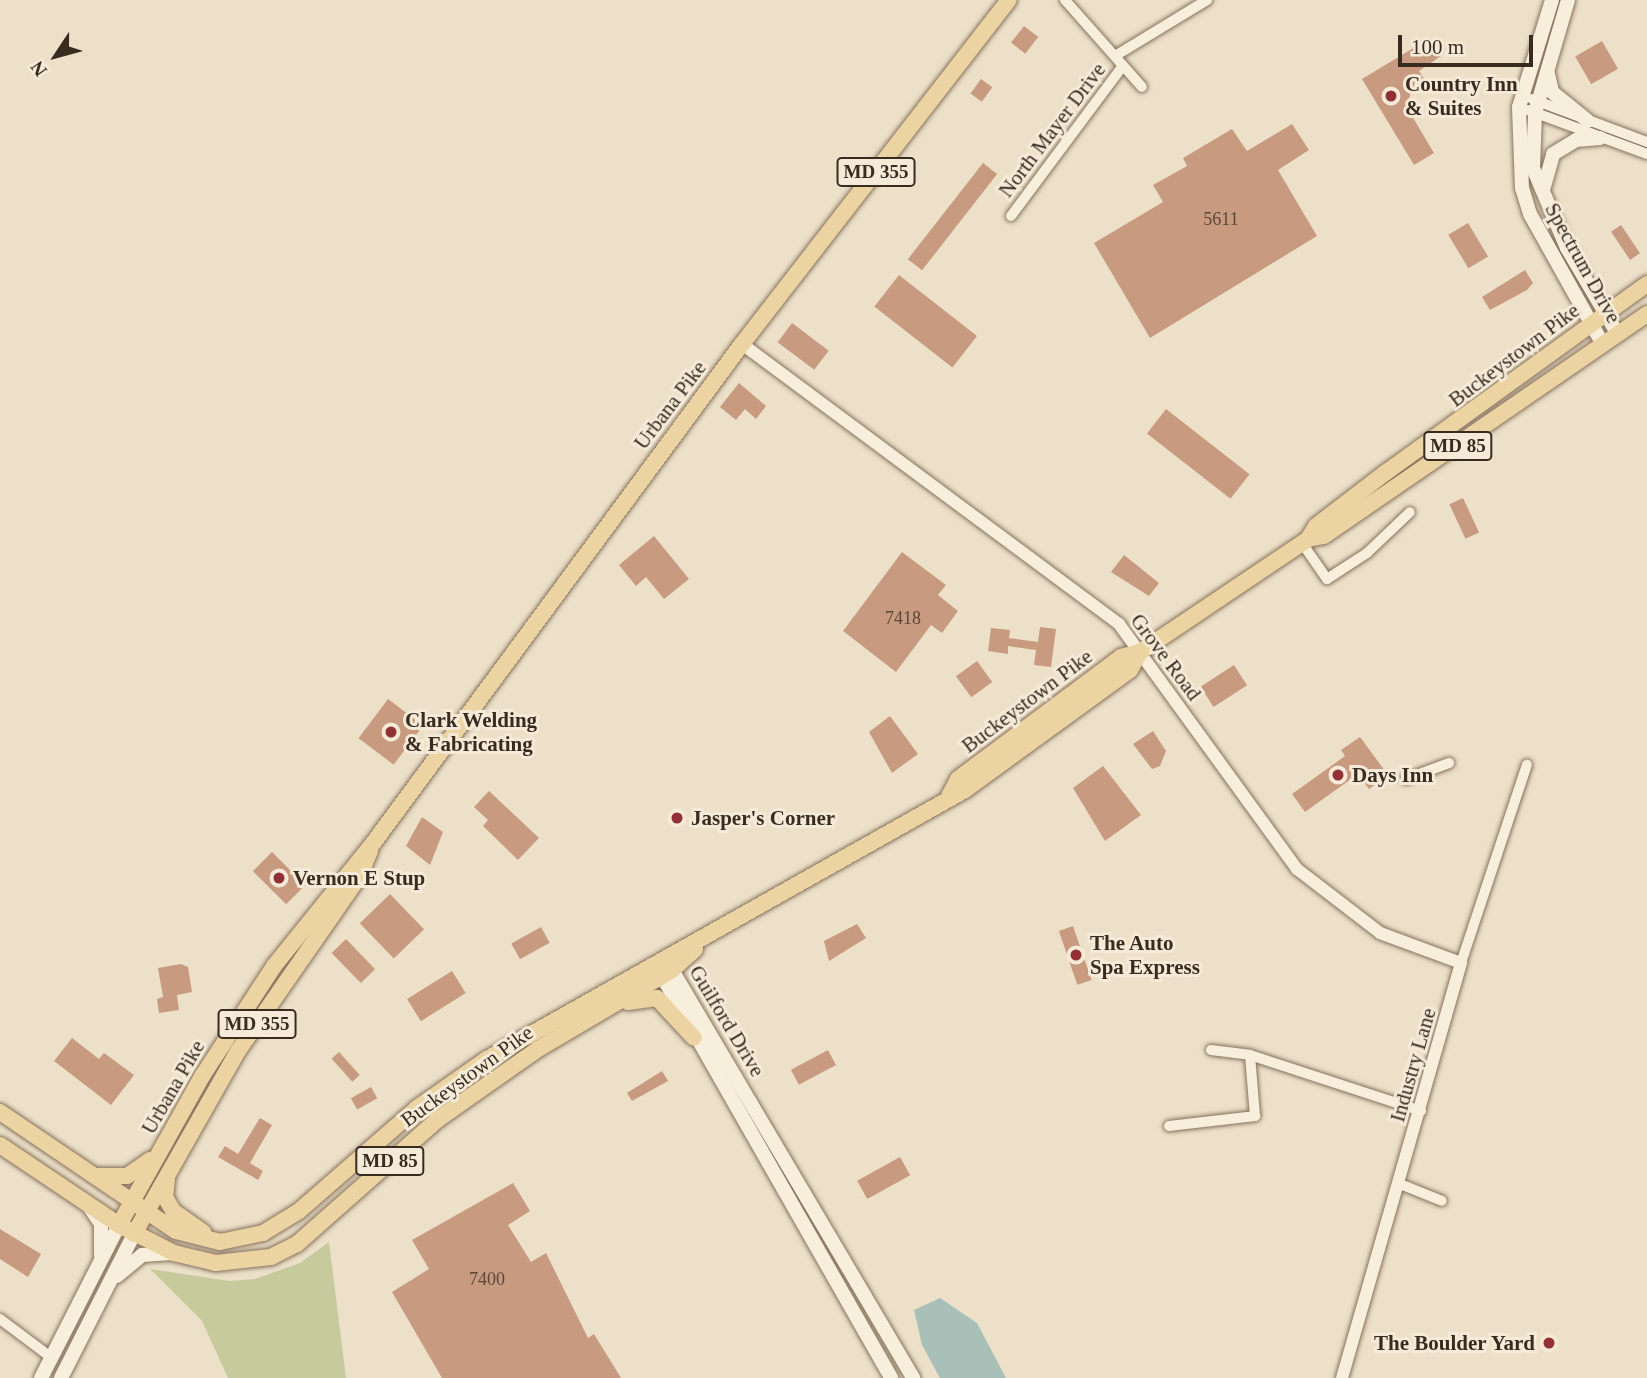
<!DOCTYPE html>
<style>
body{margin:0}
#map{position:relative;width:1647px;height:1378px;overflow:hidden;background:#ece0c8;font-family:Georgia,serif}
div>[style]{position:absolute}
[style*='--x']{left:calc(var(--x)*1px);top:calc(var(--y)*1px);width:calc(var(--w)*1px);rotate:calc(var(--a)*1deg)}
.green>*{inset:0;background:#c6ca9c}
.water>*{inset:0;background:#a8c0b8}
.building>*{inset:0;background:#c89b80;transform-origin:0 0}
.roads{filter:drop-shadow(0 0 2px #87725e) drop-shadow(0 0 2px #87725e)}
.minor>*{height:10px;margin:-5px;padding:0 5px;transform-origin:5px;border-radius:5px;background:#f7eedb}
.tertiary>*{height:12px;margin:-6px;padding:0 6px;transform-origin:6px;border-radius:6px;background:#f7eedb}
.secondary>*{height:14px;margin:-7px;padding:0 7px;transform-origin:7px;border-radius:7px;background:#f7eedb}
.primary>*{height:16px;margin:-8px;padding:0 8px;transform-origin:8px;border-radius:8px;background:#ecd3a2}
.dots>*{width:19px;height:19px;translate:-50% -50%;box-sizing:border-box;border:4px solid #f4ead7;border-radius:50%}
span{translate:-50% -50%;white-space:nowrap;text-align:center;line-height:1.15;-webkit-text-stroke:6px #f4ead7;paint-order:stroke}
.number-label{font-size:18px;color:#5c4738}
.number-label span{-webkit-text-stroke-width:0}
.shield-label span{padding:2px 5px;background:#f4ead7;border:2px solid;border-radius:5px;-webkit-text-stroke-width:0}
.shield-label{font-size:19px;color:#382b20;font-weight:700}
.poi-label{font-size:21px;color:#382b20;font-weight:700}
.left{translate:0 -50%;text-align:left}
.right{translate:-100% -50%;text-align:right}
.street-label{font-size:21px;color:#382b20}
.north{position:absolute;left:21px;top:21px;width:70px;height:70px;-webkit-text-stroke:5px #f4ead7;paint-order:stroke;rotate:234deg;font-size:19px;font-weight:700;line-height:28px;text-align:center;color:#382b20}
.north::after{content:'';display:block;margin:auto;width:24px;height:32px;background:#382b20;clip-path:polygon(50% 0,100% 100%,50% 72%,0 100%)}
.scale{position:absolute;left:1398px;top:35px;width:135px;height:32px;box-sizing:border-box;border:4px solid #382b20;border-top:0;padding-left:9px;font-size:21px;line-height:24px;white-space:nowrap;color:#382b20;-webkit-text-stroke:5px #f4ead7;paint-order:stroke}
</style>
<div id="map">
<div class="green">
<div style="clip-path:polygon(329px 1242px,346px 1378px,228px 1378px,202px 1321px,150px 1269px,230px 1281px,255px 1279px,300px 1263px)"></div>
</div>
<div class="water">
<div style="clip-path:polygon(940px 1298px,977px 1323px,1006px 1378px,940px 1378px,922px 1345px,914px 1310px)"></div>
</div>
<div class="building">
<div style="left:1024px;top:26px;width:18px;height:21px;rotate:38deg"></div>
<div style="clip-path:polygon(1430px 38px,1441px 56px,1419px 71px,1424px 79px,1414px 85px,1406px 106px,1434px 153px,1414px 165px,1362px 79px)"></div>
<div style="left:1602px;top:41px;width:32px;height:31px;rotate:60deg"></div>
<div style="left:981px;top:79px;width:14px;height:18px;rotate:36deg"></div>
<div style="clip-path:polygon(1292px 124px,1309px 150px,1278px 170px,1317px 236px,1150px 338px,1094px 243px,1163px 202px,1153px 185px,1187px 166px,1183px 158px,1232px 129px,1247px 151px)"></div>
<div style="left:983px;top:163px;width:18px;height:122px;rotate:38deg"></div>
<div style="left:1468px;top:223px;width:39px;height:23px;rotate:59deg"></div>
<div style="left:1621px;top:225px;width:34px;height:12px;rotate:56deg"></div>
<div style="clip-path:polygon(1525px 270px,1533px 283px,1527px 290px,1490px 310px,1482px 297px)"></div>
<div style="left:899px;top:275px;width:99px;height:40px;rotate:38deg"></div>
<div style="left:792px;top:323px;width:46px;height:24px;rotate:37deg"></div>
<div style="clip-path:polygon(739px 383px,766px 406px,756px 419px,745px 409px,736px 420px,720px 407px)"></div>
<div style="left:1166px;top:409px;width:106px;height:31px;rotate:38deg"></div>
<div style="left:1463px;top:498px;width:38px;height:15px;rotate:65deg"></div>
<div style="clip-path:polygon(654px 536px,689px 579px,664px 599px,646px 577px,636px 586px,619px 565px)"></div>
<div style="clip-path:polygon(902px 552px,946px 585px,938px 595px,958px 611px,942px 633px,931px 625px,896px 672px,843px 631px)"></div>
<div style="clip-path:polygon(1124px 555px,1159px 583px,1149px 596px,1111px 572px)"></div>
<div style="clip-path:polygon(1040px 627px,1056px 629px,1051px 667px,1034px 665px,1036px 650px,1008px 646px,1008px 654px,988px 651px,991px 628px,1010px 630px,1009px 638px,1038px 642px)"></div>
<div style="left:977px;top:661px;width:26px;height:26px;rotate:54deg"></div>
<div style="left:1234px;top:665px;width:24px;height:40px;rotate:57deg"></div>
<div style="left:388px;top:699px;width:44px;height:49px;rotate:37deg"></div>
<div style="clip-path:polygon(890px 716px,918px 754px,892px 773px,869px 732px)"></div>
<div style="clip-path:polygon(1153px 731px,1166px 751px,1160px 766px,1152px 769px,1133px 744px)"></div>
<div style="clip-path:polygon(1360px 737px,1388px 775px,1369px 789px,1358px 774px,1305px 812px,1292px 794px,1345px 756px,1341px 750px)"></div>
<div style="clip-path:polygon(1103px 766px,1141px 815px,1105px 841px,1073px 788px)"></div>
<div style="clip-path:polygon(489px 791px,539px 838px,518px 860px,483px 826px,488px 820px,474px 807px)"></div>
<div style="clip-path:polygon(422px 817px,443px 832px,430px 865px,406px 846px)"></div>
<div style="left:272px;top:852px;width:47px;height:27px;rotate:45deg"></div>
<div style="left:390px;top:894px;width:49px;height:42px;rotate:46deg"></div>
<div style="clip-path:polygon(857px 924px,866px 938px,829px 961px,824px 941px)"></div>
<div style="left:1073px;top:926px;width:57px;height:15px;rotate:71deg"></div>
<div style="left:541px;top:927px;width:18px;height:34px;rotate:61deg"></div>
<div style="left:346px;top:939px;width:42px;height:20px;rotate:46deg"></div>
<div style="clip-path:polygon(181px 964px,188px 967px,192px 992px,177px 995px,179px 1010px,159px 1013px,157px 999px,163px 997px,158px 968px)"></div>
<div style="left:452px;top:971px;width:26px;height:53px;rotate:58deg"></div>
<div style="clip-path:polygon(72px 1038px,99px 1059px,104px 1053px,134px 1075px,111px 1105px,54px 1061px)"></div>
<div style="left:828px;top:1050px;width:17px;height:42px;rotate:62deg"></div>
<div style="left:339px;top:1052px;width:31px;height:10px;rotate:48deg"></div>
<div style="clip-path:polygon(662px 1071px,668px 1081px,632px 1101px,627px 1093px)"></div>
<div style="left:371px;top:1087px;width:13px;height:23px;rotate:61deg"></div>
<div style="clip-path:polygon(260px 1118px,272px 1125px,250px 1163px,263px 1171px,258px 1180px,218px 1157px,225px 1146px,238px 1154px)"></div>
<div style="left:900px;top:1157px;width:21px;height:49px;rotate:61deg"></div>
<div style="clip-path:polygon(513px 1183px,530px 1211px,508px 1225px,531px 1262px,546px 1253px,588px 1338px,594px 1334px,621px 1378px,442px 1378px,392px 1292px,429px 1269px,412px 1240px)"></div>
<div style="clip-path:polygon(0 1229px,41px 1254px,28px 1277px,0 1259px)"></div>
</div>
<div class="roads">
<div class="minor">
<div style="--x:1065;--y:0;--w:116;--a:48.5"></div>
<div style="--x:1115;--y:56;--w:108;--a:-31.3"></div>
<div style="--x:1532;--y:99;--w:123;--a:20.5"></div>
<div style="--x:1528;--y:110;--w:127;--a:20.3"></div>
<div style="--x:1011;--y:216;--w:187;--a:-53.3"></div>
<div style="--x:1302;--y:543;--w:44;--a:55.2"></div>
<div style="--x:1327;--y:579;--w:48;--a:-33"></div>
<div style="--x:1367;--y:553;--w:59;--a:-43.6"></div>
<div style="--x:1406;--y:779;--w:46;--a:-20.4"></div>
<div style="--x:1461;--y:963;--w:209;--a:-71.6"></div>
<div style="--x:1211;--y:1050;--w:39;--a:7"></div>
<div style="--x:1250;--y:1055;--w:180;--a:18.1"></div>
<div style="--x:1169;--y:1126;--w:87;--a:-6.6"></div>
<div style="--x:1255;--y:1116;--w:61;--a:-94.7"></div>
<div style="--x:1400;--y:1184;--w:45;--a:22"></div>
<div style="--x:0;--y:1319;--w:65;--a:36.9"></div>
</div>
<div class="tertiary">
<div style="--x:742;--y:344;--w:470;--a:36.6"></div>
<div style="--x:1119;--y:624;--w:303;--a:54"></div>
<div style="--x:1297;--y:869;--w:105;--a:37.6"></div>
<div style="--x:1380;--y:933;--w:86;--a:20.3"></div>
<div style="--x:1461;--y:963;--w:432;--a:106"></div>
</div>
<div class="secondary">
<div style="--x:1552;--y:0;--w:112;--a:107.1"></div>
<div style="--x:1519;--y:107;--w:81;--a:87.9"></div>
<div style="--x:1522;--y:188;--w:27;--a:73"></div>
<div style="--x:1530;--y:214;--w:148;--a:60.8"></div>
<div style="--x:1568;--y:0;--w:118;--a:106.3"></div>
<div style="--x:1535;--y:113;--w:55;--a:92.1"></div>
<div style="--x:1533;--y:168;--w:87;--a:67"></div>
<div style="--x:1567;--y:248;--w:99;--a:59.5"></div>
<div style="--x:1548;--y:74;--w:18;--a:77"></div>
<div style="--x:1552;--y:92;--w:46;--a:38.9"></div>
<div style="--x:1543;--y:190;--w:37;--a:-74"></div>
<div style="--x:1553;--y:154;--w:27;--a:-31"></div>
<div style="--x:1576;--y:140;--w:24;--a:-5"></div>
<div style="--x:662;--y:964;--w:12;--a:31"></div>
<div style="--x:672;--y:970;--w:474;--a:59.4"></div>
<div style="--x:658;--y:969;--w:471;--a:60.3"></div>
<div style="--x:89;--y:1206;--w:22;--a:56"></div>
<div style="--x:101;--y:1224;--w:31;--a:90"></div>
<div style="--x:117;--y:1276;--w:33;--a:-40"></div>
<div style="--x:142;--y:1255;--w:30;--a:-4"></div>
<div style="--x:41;--y:1378;--w:172;--a:-63"></div>
<div style="--x:61;--y:1378;--w:161;--a:-63.1"></div>
</div>
<div class="primary">
<div style="--x:1308;--y:539;--w:16;--a:-11"></div>
<div style="--x:1324;--y:536;--w:392;--a:-34.5"></div>
<div style="--x:949;--y:796;--w:19;--a:-62"></div>
<div style="--x:958;--y:779;--w:204;--a:-36.8"></div>
<div style="--x:1121;--y:657;--w:20;--a:-15"></div>
<div style="--x:1140;--y:652;--w:202;--a:-33.9"></div>
<div style="--x:1308;--y:539;--w:15;--a:-58"></div>
<div style="--x:1316;--y:526;--w:87;--a:-37.5"></div>
<div style="--x:1385;--y:473;--w:323;--a:-35.8"></div>
<div style="--x:628;--y:1002;--w:29;--a:-8"></div>
<div style="--x:657;--y:998;--w:54;--a:47.2"></div>
<div style="--x:0;--y:1112;--w:212;--a:34.1"></div>
<div style="--x:176;--y:1231;--w:45;--a:14"></div>
<div style="--x:220;--y:1242;--w:44;--a:-11.8"></div>
<div style="--x:263;--y:1233;--w:42;--a:-31.4"></div>
<div style="--x:299;--y:1211;--w:157;--a:-41.1"></div>
<div style="--x:417;--y:1108;--w:85;--a:-35"></div>
<div style="--x:487;--y:1059;--w:548;--a:-29.37"></div>
<div style="--x:965;--y:790;--w:204;--a:-36"></div>
<div style="--x:1130;--y:670;--w:21;--a:-61"></div>
<div style="--x:0;--y:1145;--w:143;--a:33.9"></div>
<div style="--x:119;--y:1225;--w:62;--a:27"></div>
<div style="--x:174;--y:1253;--w:43;--a:13.4"></div>
<div style="--x:216;--y:1263;--w:55;--a:-6.2"></div>
<div style="--x:271;--y:1257;--w:29;--a:-27"></div>
<div style="--x:297;--y:1244;--w:187;--a:-41.5"></div>
<div style="--x:437;--y:1120;--w:123;--a:-35.1"></div>
<div style="--x:538;--y:1049;--w:156;--a:-30.5"></div>
<div style="--x:672;--y:970;--w:31;--a:-42"></div>
<div style="--x:98;--y:1176;--w:29;--a:0"></div>
<div style="--x:127;--y:1176;--w:28;--a:-35"></div>
<div style="--x:167;--y:1179;--w:18;--a:96"></div>
<div style="--x:165;--y:1197;--w:16;--a:60"></div>
<div style="--x:173;--y:1211;--w:37;--a:35"></div>
<div style="--x:119;--y:1225;--w:172;--a:-60.8"></div>
<div style="--x:203;--y:1075;--w:130;--a:-56.9"></div>
<div style="--x:274;--y:966;--w:159;--a:-51.1"></div>
<div style="--x:374;--y:842;--w:619;--a:-53.54"></div>
<div style="--x:742;--y:344;--w:435;--a:-52.2"></div>
<div style="--x:134;--y:1234;--w:210;--a:-60.4"></div>
<div style="--x:238;--y:1051;--w:212;--a:-55.2"></div>
<div style="--x:359;--y:877;--w:28;--a:-67"></div>
</div>
</div>
<div class="dots">
<div style="left:1391px;top:96px;background:#923135"></div>
<div style="left:391px;top:732px;background:#923135"></div>
<div style="left:1338px;top:775px;background:#923135"></div>
<div style="left:677px;top:818px;background:#923135"></div>
<div style="left:279px;top:878px;background:#923135"></div>
<div style="left:1076px;top:955px;background:#923135"></div>
<div style="left:1549px;top:1343px;background:#923135"></div>
</div>
<div class="number-label">
<span style="left:1221px;top:219px">5611</span>
<span style="left:903px;top:618px">7418</span>
<span style="left:487px;top:1279px">7400</span>
</div>
<div class="shield-label">
<span style="left:876px;top:172px">MD 355</span>
<span style="left:1458px;top:446px">MD 85</span>
<span style="left:257px;top:1024px">MD 355</span>
<span style="left:390px;top:1161px">MD 85</span>
</div>
<div class="poi-label">
<span class="left" style="left:1405px;top:96px">Country Inn<br>&amp; Suites</span>
<span class="left" style="left:405px;top:732px">Clark Welding<br>&amp; Fabricating</span>
<span class="left" style="left:1352px;top:775px">Days Inn</span>
<span class="left" style="left:691px;top:818px">Jasper's Corner</span>
<span class="left" style="left:293px;top:878px">Vernon E Stup</span>
<span class="left" style="left:1090px;top:955px">The Auto<br>Spa Express</span>
<span class="right" style="left:1535px;top:1343px">The Boulder Yard</span>
</div>
<div class="street-label">
<span style="left:1052px;top:130px;rotate:-53deg">North Mayer Drive</span>
<span style="left:1583px;top:263px;rotate:61deg">Spectrum Drive</span>
<span style="left:1514px;top:355px;rotate:-37deg">Buckeystown Pike</span>
<span style="left:670px;top:405px;rotate:-53deg">Urbana Pike</span>
<span style="left:1166px;top:657px;rotate:53deg">Grove Road</span>
<span style="left:1027px;top:701px;rotate:-37deg">Buckeystown Pike</span>
<span style="left:727px;top:1021px;rotate:59deg">Guilford Drive</span>
<span style="left:1413px;top:1065px;rotate:-74deg">Industry Lane</span>
<span style="left:467px;top:1076px;rotate:-36deg">Buckeystown Pike</span>
<span style="left:173px;top:1087px;rotate:-60deg">Urbana Pike</span>
</div>
<div class="north">N</div>
<div class="scale">100 m</div>
</div>
